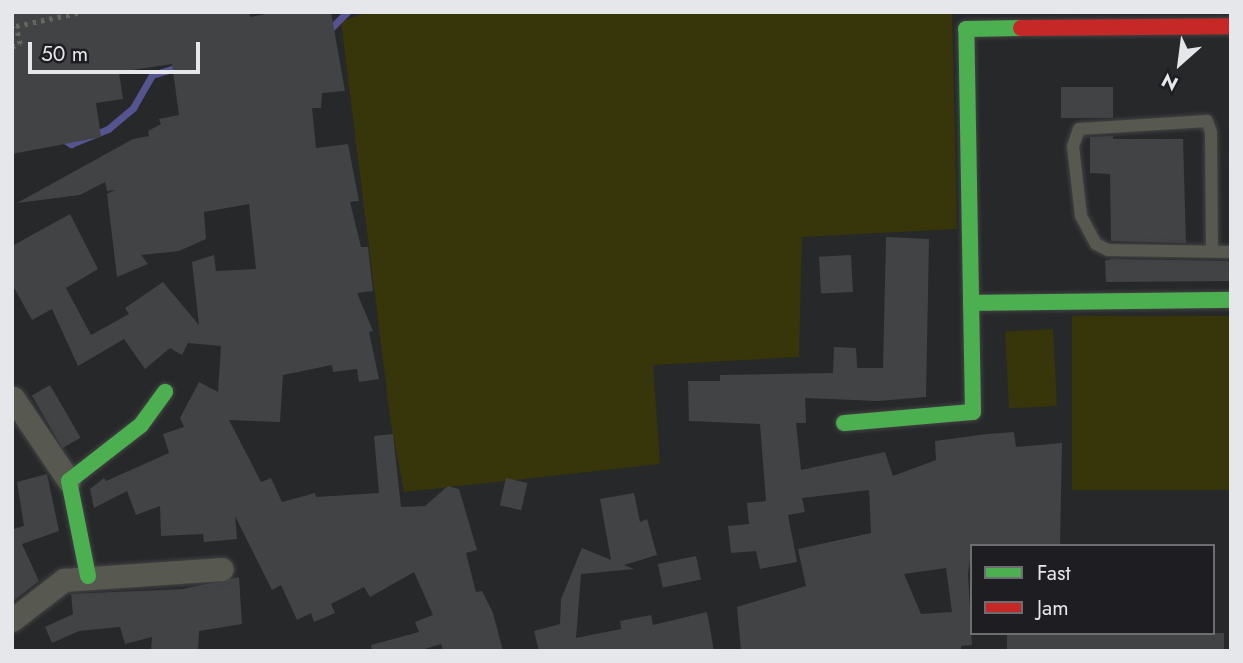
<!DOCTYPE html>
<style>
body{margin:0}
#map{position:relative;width:1243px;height:663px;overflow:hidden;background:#27282a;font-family:Jost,sans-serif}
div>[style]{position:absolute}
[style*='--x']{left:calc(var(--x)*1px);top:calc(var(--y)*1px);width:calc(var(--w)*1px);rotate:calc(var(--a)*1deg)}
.green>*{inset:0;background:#37350a;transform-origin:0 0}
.stream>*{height:7px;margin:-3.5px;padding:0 3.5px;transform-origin:3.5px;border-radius:3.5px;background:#545590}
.building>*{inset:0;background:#424345;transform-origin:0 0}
.path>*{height:4.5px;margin-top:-2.25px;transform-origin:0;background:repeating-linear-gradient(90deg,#666560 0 3.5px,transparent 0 8.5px)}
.roads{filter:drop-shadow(0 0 2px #434344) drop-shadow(0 0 2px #434344)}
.lane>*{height:12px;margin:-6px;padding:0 6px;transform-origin:6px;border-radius:6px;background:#57584f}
.street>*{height:23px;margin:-11.5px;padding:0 11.5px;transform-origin:11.5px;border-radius:11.5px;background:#57584f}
.fast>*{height:16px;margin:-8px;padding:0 8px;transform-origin:8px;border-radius:8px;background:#4caf50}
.jam>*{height:16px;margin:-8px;padding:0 8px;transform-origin:8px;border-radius:8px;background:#c62828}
span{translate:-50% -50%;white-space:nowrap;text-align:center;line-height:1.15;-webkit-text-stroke:6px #1d1d22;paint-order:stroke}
.frame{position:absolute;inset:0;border:14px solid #e6e7ea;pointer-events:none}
.legend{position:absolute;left:970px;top:544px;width:245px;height:91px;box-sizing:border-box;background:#1d1d22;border:2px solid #6d6e72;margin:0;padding:9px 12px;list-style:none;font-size:21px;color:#e6e7ea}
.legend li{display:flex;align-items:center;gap:14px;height:35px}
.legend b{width:35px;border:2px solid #6d6e72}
.north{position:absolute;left:1145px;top:28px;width:70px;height:70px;-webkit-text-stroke:5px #1d1d22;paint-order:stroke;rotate:208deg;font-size:19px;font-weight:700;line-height:28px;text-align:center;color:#e6e7ea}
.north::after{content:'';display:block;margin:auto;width:24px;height:32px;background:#e6e7ea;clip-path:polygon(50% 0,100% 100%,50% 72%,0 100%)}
.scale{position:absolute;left:28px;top:42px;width:172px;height:32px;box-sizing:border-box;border:4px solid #e6e7ea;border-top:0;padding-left:9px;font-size:21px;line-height:24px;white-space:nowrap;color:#e6e7ea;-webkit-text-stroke:5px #1d1d22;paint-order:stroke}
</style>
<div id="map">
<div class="green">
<div style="clip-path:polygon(367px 12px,952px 12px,957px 229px,802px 237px,799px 357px,653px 365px,660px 464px,404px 492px,391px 424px,341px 22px)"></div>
<div style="left:1231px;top:316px;width:174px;height:159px;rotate:90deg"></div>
<div style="left:1053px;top:329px;width:77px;height:48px;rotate:87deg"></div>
</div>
<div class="stream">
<div style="--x:328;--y:31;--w:27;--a:-45"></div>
<div style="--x:61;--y:138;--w:12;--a:31"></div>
<div style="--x:71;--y:144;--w:40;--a:-22"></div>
<div style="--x:108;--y:129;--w:33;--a:-40"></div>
<div style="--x:133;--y:108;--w:38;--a:-60"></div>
<div style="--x:152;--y:75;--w:30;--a:-17"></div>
</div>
<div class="building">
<div style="clip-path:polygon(12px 12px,249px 12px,250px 17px,277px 12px,331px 12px,345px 91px,322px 93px,321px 108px,312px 108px,316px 148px,348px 144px,359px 201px,350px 202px,361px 247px,368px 247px,373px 291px,357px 293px,373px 331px,369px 332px,379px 379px,359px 382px,357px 369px,333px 372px,332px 365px,283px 375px,280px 422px,229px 420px,261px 482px,271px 478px,282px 502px,315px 493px,316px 497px,379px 493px,374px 436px,393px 434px,401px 507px,425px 506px,448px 486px,459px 489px,477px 550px,466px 553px,476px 592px,482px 591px,493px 613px,503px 651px,443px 651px,441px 644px,418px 651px,372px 651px,371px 645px,419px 632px,415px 622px,433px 615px,414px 572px,370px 597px,364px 587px,331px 604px,335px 613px,314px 622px,311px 613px,297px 620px,281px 585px,272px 590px,235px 516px,237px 539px,204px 542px,203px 534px,161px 536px,160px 506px,136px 515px,127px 491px,94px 508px,90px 489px,104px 478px,106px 481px,169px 453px,163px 434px,184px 427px,180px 418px,199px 382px,218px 392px,221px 346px,188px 343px,182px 355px,170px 348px,145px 369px,124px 339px,78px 366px,52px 309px,32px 320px,12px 284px,12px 246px,70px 214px,98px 269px,66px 288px,91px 335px,129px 314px,125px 308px,163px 282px,199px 325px,192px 262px,214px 255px,216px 271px,256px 269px,249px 204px,204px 212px,206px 239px,179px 251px,141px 255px,148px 264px,117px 277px,107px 194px,115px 190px,107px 191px,105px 182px,80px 195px,17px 203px,133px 139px,149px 136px,148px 131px,161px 124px,159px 119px,179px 115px,172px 64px,119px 72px,123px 99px,96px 103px,101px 137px,12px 154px)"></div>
<div style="left:1113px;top:87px;width:31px;height:52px;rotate:90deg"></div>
<div style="clip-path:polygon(1113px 136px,1113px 139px,1183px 139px,1186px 243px,1111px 241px,1110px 174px,1090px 173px,1090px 137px)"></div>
<div style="clip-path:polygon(evenodd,886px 237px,929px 239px,926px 397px,878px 401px,805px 398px,806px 423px,796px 423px,801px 470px,885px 452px,893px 476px,936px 460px,935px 441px,987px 434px,1014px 432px,1016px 447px,1062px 443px,1060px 546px,972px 546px,968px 574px,972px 645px,961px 646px,961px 651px,741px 651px,737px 607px,806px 586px,798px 549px,871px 533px,869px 490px,802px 498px,805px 512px,788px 515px,797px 562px,760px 569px,756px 551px,731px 553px,728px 526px,749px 524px,747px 503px,766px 501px,760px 424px,689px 421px,688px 381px,720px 381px,720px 375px,833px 373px,834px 347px,856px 348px,857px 368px,883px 368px,886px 237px,946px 568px,952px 612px,921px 614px,904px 574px,946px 568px)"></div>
<div style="left:851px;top:255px;width:37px;height:32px;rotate:87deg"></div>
<div style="clip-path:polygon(1111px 259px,1231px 261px,1231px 281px,1106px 282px,1105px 261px)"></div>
<div style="left:50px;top:385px;width:61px;height:21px;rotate:60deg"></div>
<div style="clip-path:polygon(47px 474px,59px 531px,22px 544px,39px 581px,12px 602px,12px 524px,14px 529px,24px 526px,17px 482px)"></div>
<div style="left:506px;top:478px;width:22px;height:28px;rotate:13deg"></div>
<div style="clip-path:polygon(634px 493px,640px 522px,647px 519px,657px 555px,624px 565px,634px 569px,581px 574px,576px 638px,621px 629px,620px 621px,651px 615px,653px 625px,707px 612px,714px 651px,539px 651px,534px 631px,560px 624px,561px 599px,582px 548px,611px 560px,600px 499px)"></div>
<div style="left:696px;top:556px;width:24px;height:39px;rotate:78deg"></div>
<div style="clip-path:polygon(239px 577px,242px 624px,199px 631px,198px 651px,151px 651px,152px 637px,125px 644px,120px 627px,79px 631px,52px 643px,45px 627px,73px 614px,71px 594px,183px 589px)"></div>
<div style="left:1007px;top:633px;width:217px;height:18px"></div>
</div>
<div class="path">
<div style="--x:12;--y:47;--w:9;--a:-21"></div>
<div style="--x:20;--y:44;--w:18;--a:-103"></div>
<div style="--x:16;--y:26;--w:67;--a:-12"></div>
</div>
<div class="roads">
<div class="lane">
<div style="--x:1212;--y:251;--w:119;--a:-90.5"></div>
<div style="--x:1211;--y:132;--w:12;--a:-110"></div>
<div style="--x:1207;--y:121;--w:128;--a:176.4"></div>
<div style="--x:1079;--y:129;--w:18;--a:109"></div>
<div style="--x:1073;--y:146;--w:70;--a:83.5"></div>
<div style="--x:1081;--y:216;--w:32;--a:62"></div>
<div style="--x:1096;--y:244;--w:13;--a:27"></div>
<div style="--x:1108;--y:250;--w:123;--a:0.9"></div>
</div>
<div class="street">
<div style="--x:13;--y:398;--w:100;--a:56"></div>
<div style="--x:12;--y:620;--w:66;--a:-37.6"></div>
<div style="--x:64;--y:580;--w:158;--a:-4"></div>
</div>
<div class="fast">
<div style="--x:971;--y:303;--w:260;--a:-0.7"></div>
<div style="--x:844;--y:423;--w:129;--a:-4.9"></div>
<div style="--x:973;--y:412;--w:383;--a:-91"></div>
<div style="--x:966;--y:29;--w:55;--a:-1"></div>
<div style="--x:88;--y:576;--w:97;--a:-101.3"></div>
<div style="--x:69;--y:481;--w:91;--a:-37.9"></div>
<div style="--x:141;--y:425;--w:41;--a:-54"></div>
</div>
<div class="jam">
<div style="--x:1021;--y:28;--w:210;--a:-0.5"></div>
</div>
</div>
<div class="frame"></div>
<ul class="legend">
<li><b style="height:9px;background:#4caf50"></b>Fast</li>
<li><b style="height:9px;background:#c62828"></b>Jam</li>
</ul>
<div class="north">N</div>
<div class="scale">50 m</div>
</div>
